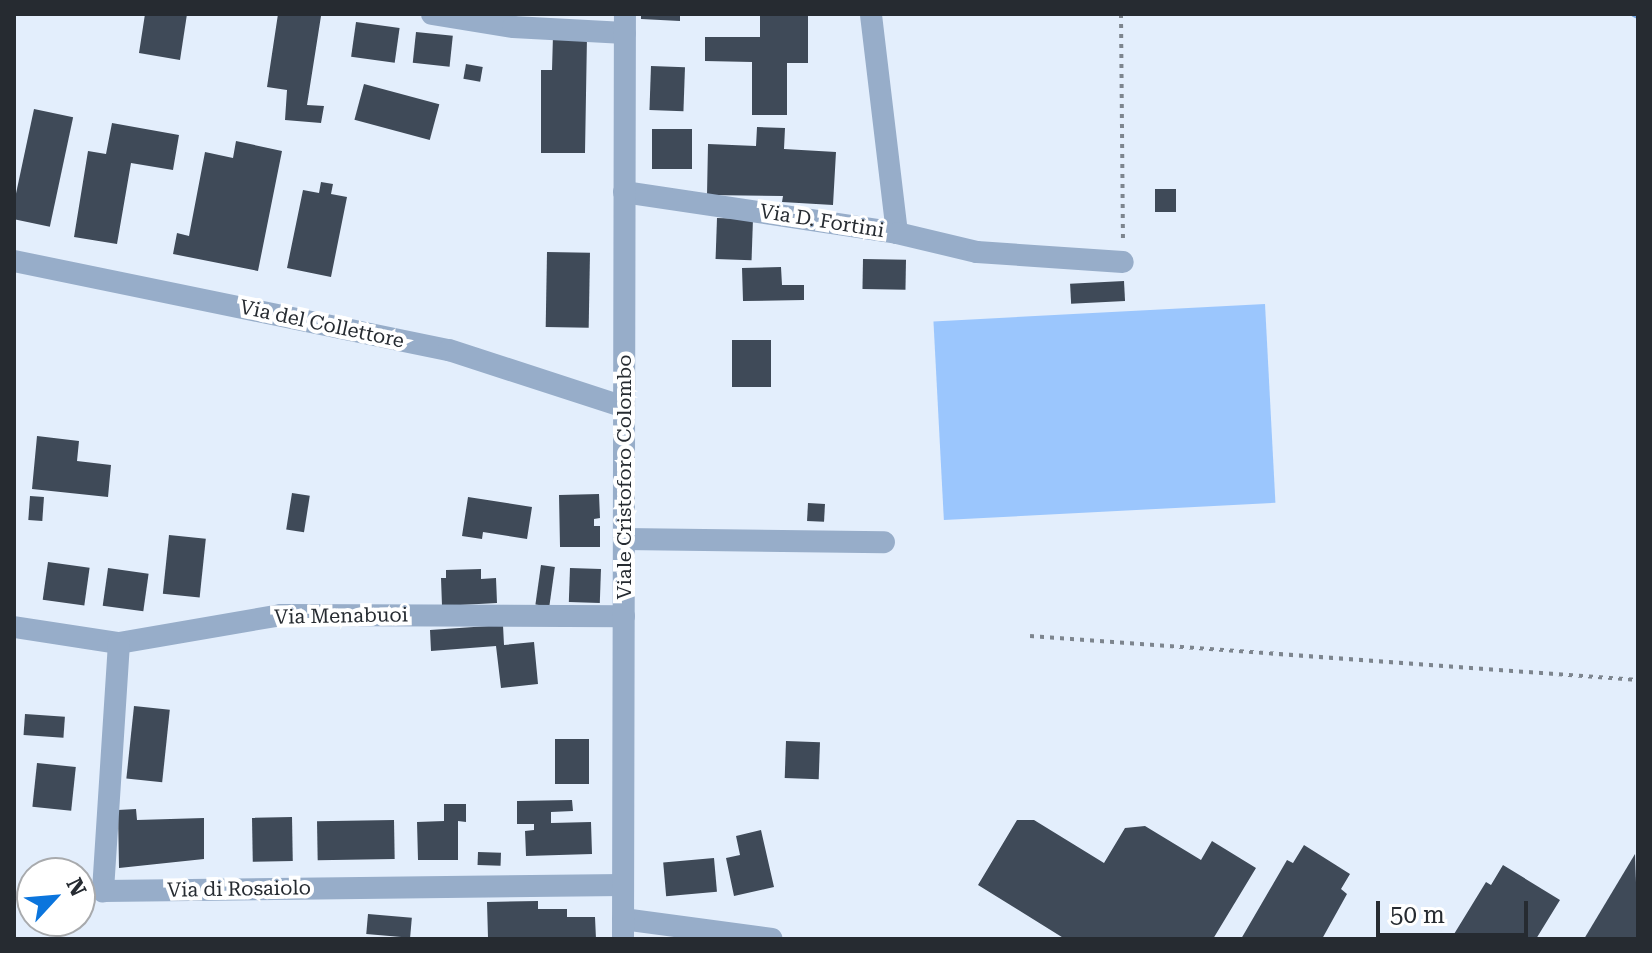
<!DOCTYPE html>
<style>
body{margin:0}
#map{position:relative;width:1652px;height:953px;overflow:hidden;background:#e3eefc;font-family:"Roboto Serif",serif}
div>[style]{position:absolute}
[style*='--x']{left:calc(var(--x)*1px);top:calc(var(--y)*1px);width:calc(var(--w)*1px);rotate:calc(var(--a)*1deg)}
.green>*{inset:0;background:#9bc6fd;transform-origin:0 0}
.stream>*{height:6px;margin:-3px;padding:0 3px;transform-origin:3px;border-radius:3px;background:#72a4e1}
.building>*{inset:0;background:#3f4a58;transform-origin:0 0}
.path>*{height:4px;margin-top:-2px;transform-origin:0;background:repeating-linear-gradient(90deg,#7d858e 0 4px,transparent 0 10px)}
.minor>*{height:22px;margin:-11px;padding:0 11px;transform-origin:11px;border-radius:11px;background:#97adc9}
span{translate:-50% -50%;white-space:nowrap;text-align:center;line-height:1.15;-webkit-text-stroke:8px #fff;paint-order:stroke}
.street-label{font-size:20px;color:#262b31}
.frame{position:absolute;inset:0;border:16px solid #262b31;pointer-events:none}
.north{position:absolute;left:16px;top:857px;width:80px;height:80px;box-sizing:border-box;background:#fff;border:2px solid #a8aaad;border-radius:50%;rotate:64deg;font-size:22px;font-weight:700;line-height:32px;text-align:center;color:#262b31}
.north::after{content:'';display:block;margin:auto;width:28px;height:36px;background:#0b75dd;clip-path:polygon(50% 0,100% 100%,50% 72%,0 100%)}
.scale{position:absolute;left:1376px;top:901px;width:152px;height:36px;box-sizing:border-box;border:4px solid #262b31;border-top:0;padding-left:10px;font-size:24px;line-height:28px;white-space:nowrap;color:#262b31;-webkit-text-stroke:6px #fff;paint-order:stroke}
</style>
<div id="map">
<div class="green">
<div style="left:1265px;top:304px;width:199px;height:332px;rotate:87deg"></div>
</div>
<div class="stream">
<div style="--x:1634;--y:14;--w:4;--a:27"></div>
</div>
<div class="building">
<div style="clip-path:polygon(145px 14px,187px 14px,180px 60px,139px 53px)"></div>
<div style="clip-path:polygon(278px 14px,321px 16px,307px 105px,324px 106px,321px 123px,285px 120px,287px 90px,267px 87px)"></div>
<div style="clip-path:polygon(641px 14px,680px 14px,680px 21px,641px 19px)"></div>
<div style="clip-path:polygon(760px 14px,808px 14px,808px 63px,787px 63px,787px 115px,752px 115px,752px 62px,705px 61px,705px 37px,760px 37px)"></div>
<div style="left:356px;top:22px;width:44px;height:35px;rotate:8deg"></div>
<div style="left:416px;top:32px;width:37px;height:31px;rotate:6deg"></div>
<div style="clip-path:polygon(553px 35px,587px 36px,585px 153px,541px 153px,541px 70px,552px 70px)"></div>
<div style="left:466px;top:64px;width:17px;height:15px;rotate:10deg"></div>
<div style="left:651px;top:66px;width:34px;height:44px;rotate:2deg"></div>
<div style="left:364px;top:84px;width:78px;height:37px;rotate:15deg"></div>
<div style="left:34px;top:109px;width:40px;height:112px;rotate:12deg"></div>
<div style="clip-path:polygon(112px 123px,179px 135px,173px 170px,131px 163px,117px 244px,74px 237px,88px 151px,106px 154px)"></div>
<div style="clip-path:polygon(757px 127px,785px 128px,784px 149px,836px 152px,833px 205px,782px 202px,783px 196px,707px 195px,708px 144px,756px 146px)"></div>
<div style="left:652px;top:129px;width:40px;height:40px"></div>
<div style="clip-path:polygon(236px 141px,282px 151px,258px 271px,173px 254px,177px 233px,189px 236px,205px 152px,233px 158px)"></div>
<div style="clip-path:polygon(321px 182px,333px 184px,331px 194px,347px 197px,331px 277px,287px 268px,303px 190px,319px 193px)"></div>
<div style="left:1176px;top:189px;width:23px;height:21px;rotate:90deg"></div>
<div style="left:717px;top:218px;width:36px;height:41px;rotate:2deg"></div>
<div style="left:547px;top:252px;width:43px;height:75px;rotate:1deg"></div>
<div style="left:863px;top:259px;width:43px;height:30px;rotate:1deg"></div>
<div style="clip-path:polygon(781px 267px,782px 285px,804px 285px,804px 300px,743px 301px,742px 268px)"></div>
<div style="left:1124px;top:281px;width:20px;height:54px;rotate:87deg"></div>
<div style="left:732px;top:340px;width:39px;height:47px"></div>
<div style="clip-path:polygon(37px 436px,79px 441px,77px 461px,111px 465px,108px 497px,32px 489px)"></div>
<div style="left:292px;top:493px;width:18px;height:37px;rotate:9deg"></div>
<div style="clip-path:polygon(599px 494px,600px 518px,594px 519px,594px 526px,600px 526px,600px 547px,560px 547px,559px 495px)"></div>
<div style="left:30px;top:496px;width:14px;height:24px;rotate:4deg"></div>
<div style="clip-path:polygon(468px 497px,532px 507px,527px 539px,483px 532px,482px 539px,462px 536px)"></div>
<div style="left:808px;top:503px;width:17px;height:18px;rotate:3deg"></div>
<div style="left:169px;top:535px;width:37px;height:59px;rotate:6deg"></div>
<div style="left:48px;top:562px;width:42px;height:38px;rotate:8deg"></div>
<div style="left:541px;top:565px;width:14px;height:40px;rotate:8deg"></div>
<div style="left:108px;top:568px;width:41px;height:38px;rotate:8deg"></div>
<div style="left:570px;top:568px;width:31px;height:34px;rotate:2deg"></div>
<div style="clip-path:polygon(481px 569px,481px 579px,496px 578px,497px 603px,442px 606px,441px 578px,446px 578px,446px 570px)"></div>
<div style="clip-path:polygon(503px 625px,504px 645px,534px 642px,538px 684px,501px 688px,496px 646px,431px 651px,430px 630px)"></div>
<div style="left:134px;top:706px;width:36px;height:73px;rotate:6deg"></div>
<div style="left:25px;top:714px;width:40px;height:21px;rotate:4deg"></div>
<div style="left:555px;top:739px;width:34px;height:45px"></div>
<div style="left:786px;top:741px;width:34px;height:37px;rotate:2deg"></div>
<div style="left:37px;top:763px;width:39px;height:44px;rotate:6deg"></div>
<div style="clip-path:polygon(572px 800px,573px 811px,551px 812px,551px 823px,591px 822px,592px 854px,526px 856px,525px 831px,534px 830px,534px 824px,517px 824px,517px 801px)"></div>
<div style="clip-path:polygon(444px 804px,466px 804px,466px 822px,458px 821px,458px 860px,418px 860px,417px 822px,444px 821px)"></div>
<div style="clip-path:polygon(136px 809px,137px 820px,204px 818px,204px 859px,119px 868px,118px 810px)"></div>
<div style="left:292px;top:817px;width:44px;height:40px;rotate:89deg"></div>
<div style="left:394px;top:820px;width:39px;height:77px;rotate:89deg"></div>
<div style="clip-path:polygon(1017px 820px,1034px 820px,1104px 863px,1125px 828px,1145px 826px,1201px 860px,1212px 841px,1256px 868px,1213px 939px,1065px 939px,978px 885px)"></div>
<div style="clip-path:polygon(761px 830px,774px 887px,734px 896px,726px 858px,740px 855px,736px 836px)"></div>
<div style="clip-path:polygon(1304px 845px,1350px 874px,1341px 889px,1347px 894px,1322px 939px,1241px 939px,1287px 860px,1293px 863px)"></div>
<div style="left:478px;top:852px;width:23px;height:13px;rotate:2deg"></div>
<div style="clip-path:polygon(1635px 854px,1638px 939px,1584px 939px)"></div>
<div style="left:714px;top:858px;width:34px;height:51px;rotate:85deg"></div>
<div style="clip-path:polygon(1503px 865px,1560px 900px,1536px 939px,1451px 939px,1486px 882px,1491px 885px)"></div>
<div style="clip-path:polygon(538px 901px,538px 909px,567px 909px,567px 917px,595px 917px,596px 939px,488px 938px,487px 902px)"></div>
<div style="left:368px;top:914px;width:44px;height:20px;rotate:5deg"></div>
</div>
<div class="path">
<div style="--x:1121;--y:14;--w:230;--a:89.5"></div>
<div style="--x:1030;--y:636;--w:610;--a:4.14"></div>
</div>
<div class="minor">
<div style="--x:432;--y:14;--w:82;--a:9.1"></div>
<div style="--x:513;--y:27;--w:112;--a:3.1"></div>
<div style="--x:624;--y:192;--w:276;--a:8.5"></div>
<div style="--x:897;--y:233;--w:221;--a:-96.8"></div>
<div style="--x:897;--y:233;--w:82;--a:13.4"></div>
<div style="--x:977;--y:252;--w:146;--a:3.9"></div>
<div style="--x:14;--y:261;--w:444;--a:11.6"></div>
<div style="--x:449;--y:350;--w:184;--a:18"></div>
<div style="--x:624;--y:539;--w:260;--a:0.7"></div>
<div style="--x:14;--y:627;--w:106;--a:8.7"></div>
<div style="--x:119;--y:643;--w:164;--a:-9.8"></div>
<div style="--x:281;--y:615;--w:343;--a:0.2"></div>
<div style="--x:119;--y:643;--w:249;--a:93.7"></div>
<div style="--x:103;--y:891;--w:520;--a:-0.66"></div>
<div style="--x:623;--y:919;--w:150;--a:7.6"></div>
<div style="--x:623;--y:939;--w:925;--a:-89.88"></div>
</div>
<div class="street-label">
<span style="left:822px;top:221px;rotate:9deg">Via D. Fortini</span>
<span style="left:322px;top:324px;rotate:12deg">Via del Collettore</span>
<span style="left:624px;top:477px;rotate:-90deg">Viale Cristoforo Colombo</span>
<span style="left:341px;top:616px;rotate:-1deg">Via Menabuoi</span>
<span style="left:239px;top:889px;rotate:-1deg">Via di Rosaiolo</span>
</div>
<div class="frame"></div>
<div class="north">N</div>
<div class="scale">50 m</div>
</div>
